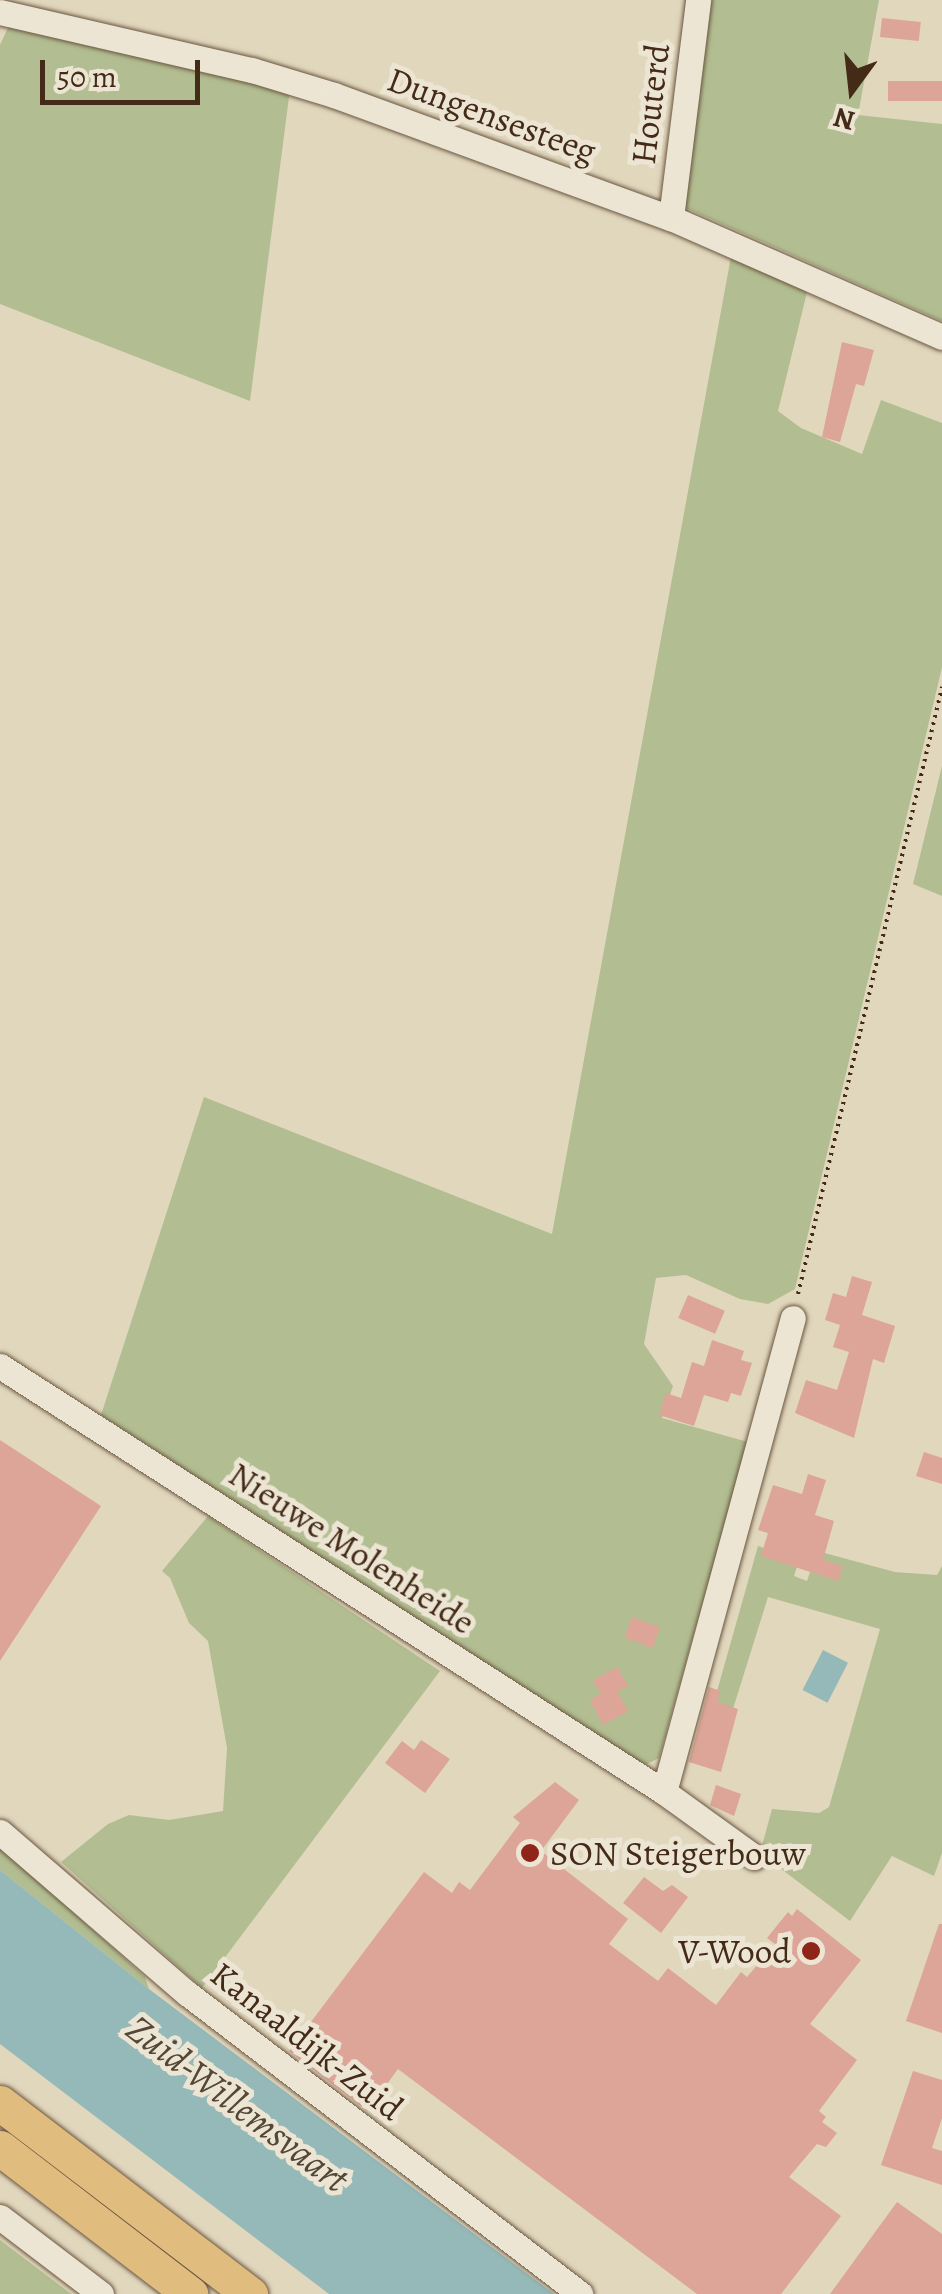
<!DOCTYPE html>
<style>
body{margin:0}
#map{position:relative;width:942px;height:2294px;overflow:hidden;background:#e1d7bd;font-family:Alegreya,serif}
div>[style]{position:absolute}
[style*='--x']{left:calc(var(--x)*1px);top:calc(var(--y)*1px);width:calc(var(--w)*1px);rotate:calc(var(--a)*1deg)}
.green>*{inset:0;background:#b2be91}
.water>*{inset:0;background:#95b8b8;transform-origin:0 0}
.building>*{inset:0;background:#dca597;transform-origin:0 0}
.path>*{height:4px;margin-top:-2px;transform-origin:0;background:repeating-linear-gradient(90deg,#442b17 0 2.5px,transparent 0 7.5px)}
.roads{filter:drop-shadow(0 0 2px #6b5640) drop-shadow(0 0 2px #6b5640)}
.minor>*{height:25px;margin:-12.5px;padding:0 12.5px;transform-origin:12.5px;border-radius:12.5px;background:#ece5d4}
.highway>*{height:35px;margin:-17.5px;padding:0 17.5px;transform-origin:17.5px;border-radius:17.5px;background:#e0bc7e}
.dots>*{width:28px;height:28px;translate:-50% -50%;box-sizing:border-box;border:5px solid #ece5d4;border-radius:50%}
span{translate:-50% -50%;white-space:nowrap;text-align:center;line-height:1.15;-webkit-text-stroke:10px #ece5d4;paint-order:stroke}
.street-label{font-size:35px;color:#442b17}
.poi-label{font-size:35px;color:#442b17}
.left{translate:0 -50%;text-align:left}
.right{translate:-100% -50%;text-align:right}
.water-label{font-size:38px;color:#544737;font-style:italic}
.north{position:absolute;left:802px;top:40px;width:100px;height:100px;-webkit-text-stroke:8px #ece5d4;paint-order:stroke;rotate:195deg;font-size:28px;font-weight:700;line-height:40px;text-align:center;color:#442b17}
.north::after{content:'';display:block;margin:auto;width:35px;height:45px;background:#442b17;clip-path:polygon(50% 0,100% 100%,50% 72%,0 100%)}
.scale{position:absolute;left:40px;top:60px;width:160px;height:45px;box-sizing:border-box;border:5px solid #442b17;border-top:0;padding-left:12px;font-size:30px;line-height:35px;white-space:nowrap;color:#442b17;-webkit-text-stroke:8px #ece5d4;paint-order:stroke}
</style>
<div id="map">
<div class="green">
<div style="clip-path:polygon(708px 0,879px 0,858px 115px,942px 124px,942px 321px,679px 205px)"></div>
<div style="clip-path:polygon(11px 21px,290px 89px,250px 401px,0 304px,0 45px)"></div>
<div style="clip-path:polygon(732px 251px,809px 284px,778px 411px,801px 428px,862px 454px,881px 400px,942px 423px,942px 667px,795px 1289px,768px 1304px,740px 1299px,686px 1275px,656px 1278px,644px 1344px,673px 1386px,662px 1418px,748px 1442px,659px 1758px,641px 1767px,101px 1415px,204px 1097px,552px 1234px)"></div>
<div style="clip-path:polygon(942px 766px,942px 896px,913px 884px)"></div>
<div style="clip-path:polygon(208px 1516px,440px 1671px,202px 1988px,61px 1862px,108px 1824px,129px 1815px,169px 1820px,223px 1811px,227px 1748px,208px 1641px,189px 1623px,170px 1578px,162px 1571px)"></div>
<div style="clip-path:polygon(758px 1546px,799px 1560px,794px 1576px,807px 1581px,817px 1551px,895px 1572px,937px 1575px,942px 1566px,942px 1853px,934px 1876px,892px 1856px,850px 1921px,760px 1853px,772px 1809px,819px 1813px,829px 1807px,880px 1629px,768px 1597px,727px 1728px,708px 1723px)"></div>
<div style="clip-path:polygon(0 1845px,145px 1977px,149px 1989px,0 1870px)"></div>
<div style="clip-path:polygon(0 2240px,70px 2293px,72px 2294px,0 2294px)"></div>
</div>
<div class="water">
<div style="left:823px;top:1650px;width:28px;height:45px;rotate:27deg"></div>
<div style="clip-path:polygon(0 1870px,149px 1989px,554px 2294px,329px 2294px,0 2044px)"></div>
</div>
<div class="building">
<div style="left:882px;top:18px;width:39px;height:19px;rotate:6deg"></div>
<div style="left:942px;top:81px;width:20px;height:54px;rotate:90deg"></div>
<div style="clip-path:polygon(842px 342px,874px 350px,864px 386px,856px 384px,840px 442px,822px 437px)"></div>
<div style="clip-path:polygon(852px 1276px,872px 1282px,862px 1315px,895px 1326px,884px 1363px,873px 1359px,854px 1438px,795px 1413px,806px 1380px,837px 1390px,849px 1352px,833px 1347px,840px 1325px,825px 1320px,833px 1293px,846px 1297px)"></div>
<div style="left:688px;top:1295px;width:40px;height:25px;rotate:23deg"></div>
<div style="clip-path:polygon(712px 1340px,744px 1351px,741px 1360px,752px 1363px,741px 1396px,731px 1393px,728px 1402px,704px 1395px,694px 1426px,659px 1415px,666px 1393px,681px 1398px,692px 1362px,704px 1366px)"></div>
<div style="clip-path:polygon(0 1440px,101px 1506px,0 1661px)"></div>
<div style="clip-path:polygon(924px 1452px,942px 1458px,942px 1484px,916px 1476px)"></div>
<div style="clip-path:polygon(808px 1474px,826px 1480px,815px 1515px,834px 1521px,823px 1560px,843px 1566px,838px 1581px,761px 1556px,768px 1533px,758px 1530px,773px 1485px,802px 1494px)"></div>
<div style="left:632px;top:1617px;width:30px;height:22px;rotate:20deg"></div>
<div style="clip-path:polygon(617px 1667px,628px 1686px,617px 1691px,628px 1711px,603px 1725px,590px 1700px,601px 1694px,593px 1680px)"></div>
<div style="clip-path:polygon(709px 1687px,721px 1691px,717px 1702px,738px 1709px,721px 1772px,689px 1762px)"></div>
<div style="clip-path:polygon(421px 1740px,450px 1759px,425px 1793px,385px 1763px,402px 1741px,414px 1750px)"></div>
<div style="clip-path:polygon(555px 1782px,579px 1800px,541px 1851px,628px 1919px,609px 1944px,658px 1981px,668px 1968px,716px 2005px,741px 1972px,747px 1977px,775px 1944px,767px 1938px,788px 1912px,792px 1916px,797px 1909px,861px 1960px,810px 2024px,857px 2060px,819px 2111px,826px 2117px,822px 2122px,837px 2133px,826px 2147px,817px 2144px,789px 2177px,841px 2216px,781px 2294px,697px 2294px,398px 2069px,367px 2111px,289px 2051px,424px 1872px,452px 1893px,459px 1882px,470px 1890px,520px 1823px,513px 1817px)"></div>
<div style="clip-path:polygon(716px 1785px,741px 1794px,734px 1816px,710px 1805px)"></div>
<div style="clip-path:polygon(644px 1877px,663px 1891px,672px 1885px,688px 1897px,661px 1933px,623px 1903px)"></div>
<div style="clip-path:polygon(939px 1924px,942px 1924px,942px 2033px,906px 2021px)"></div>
<div style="clip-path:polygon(913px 2071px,942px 2080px,942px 2118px,932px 2148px,942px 2151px,942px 2185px,881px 2165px)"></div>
<div style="clip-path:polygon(897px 2202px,942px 2234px,942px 2294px,830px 2294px)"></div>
</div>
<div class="path">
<div style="--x:798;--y:1294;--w:624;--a:-76.65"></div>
</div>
<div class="roads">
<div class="minor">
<div style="--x:0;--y:12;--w:259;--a:13"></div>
<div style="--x:252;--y:70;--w:86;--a:17"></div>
<div style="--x:334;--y:95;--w:359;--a:20.1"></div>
<div style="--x:671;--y:218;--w:296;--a:23.7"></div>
<div style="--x:671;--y:218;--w:220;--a:-82.9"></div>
<div style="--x:0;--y:1366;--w:789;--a:32.68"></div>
<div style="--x:664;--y:1792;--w:491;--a:-74.8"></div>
<div style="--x:664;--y:1792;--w:111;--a:35.8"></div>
<div style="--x:0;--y:1832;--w:248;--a:40.8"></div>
<div style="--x:188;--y:1994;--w:494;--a:37.4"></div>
<div style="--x:0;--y:2217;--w:127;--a:37.3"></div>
</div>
<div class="highway">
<div style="--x:0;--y:2103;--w:315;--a:37.4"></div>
<div style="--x:0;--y:2148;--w:240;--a:37.5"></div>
</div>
</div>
<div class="dots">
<div style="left:530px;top:1853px;background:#8f2418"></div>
<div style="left:811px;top:1951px;background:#8f2418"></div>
</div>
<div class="street-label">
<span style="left:650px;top:104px;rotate:-83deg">Houterd</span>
<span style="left:492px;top:115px;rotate:20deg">Dungensesteeg</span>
<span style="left:352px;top:1548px;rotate:33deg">Nieuwe Molenheide</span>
<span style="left:307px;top:2041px;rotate:38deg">Kanaaldijk-Zuid</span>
</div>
<div class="poi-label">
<span class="left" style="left:550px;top:1853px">SON Steigerbouw</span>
<span class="right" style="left:791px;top:1951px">V-Wood</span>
</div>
<div class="water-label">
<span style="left:237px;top:2104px;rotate:37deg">Zuid-Willemsvaart</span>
</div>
<div class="north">N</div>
<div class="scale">50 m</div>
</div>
